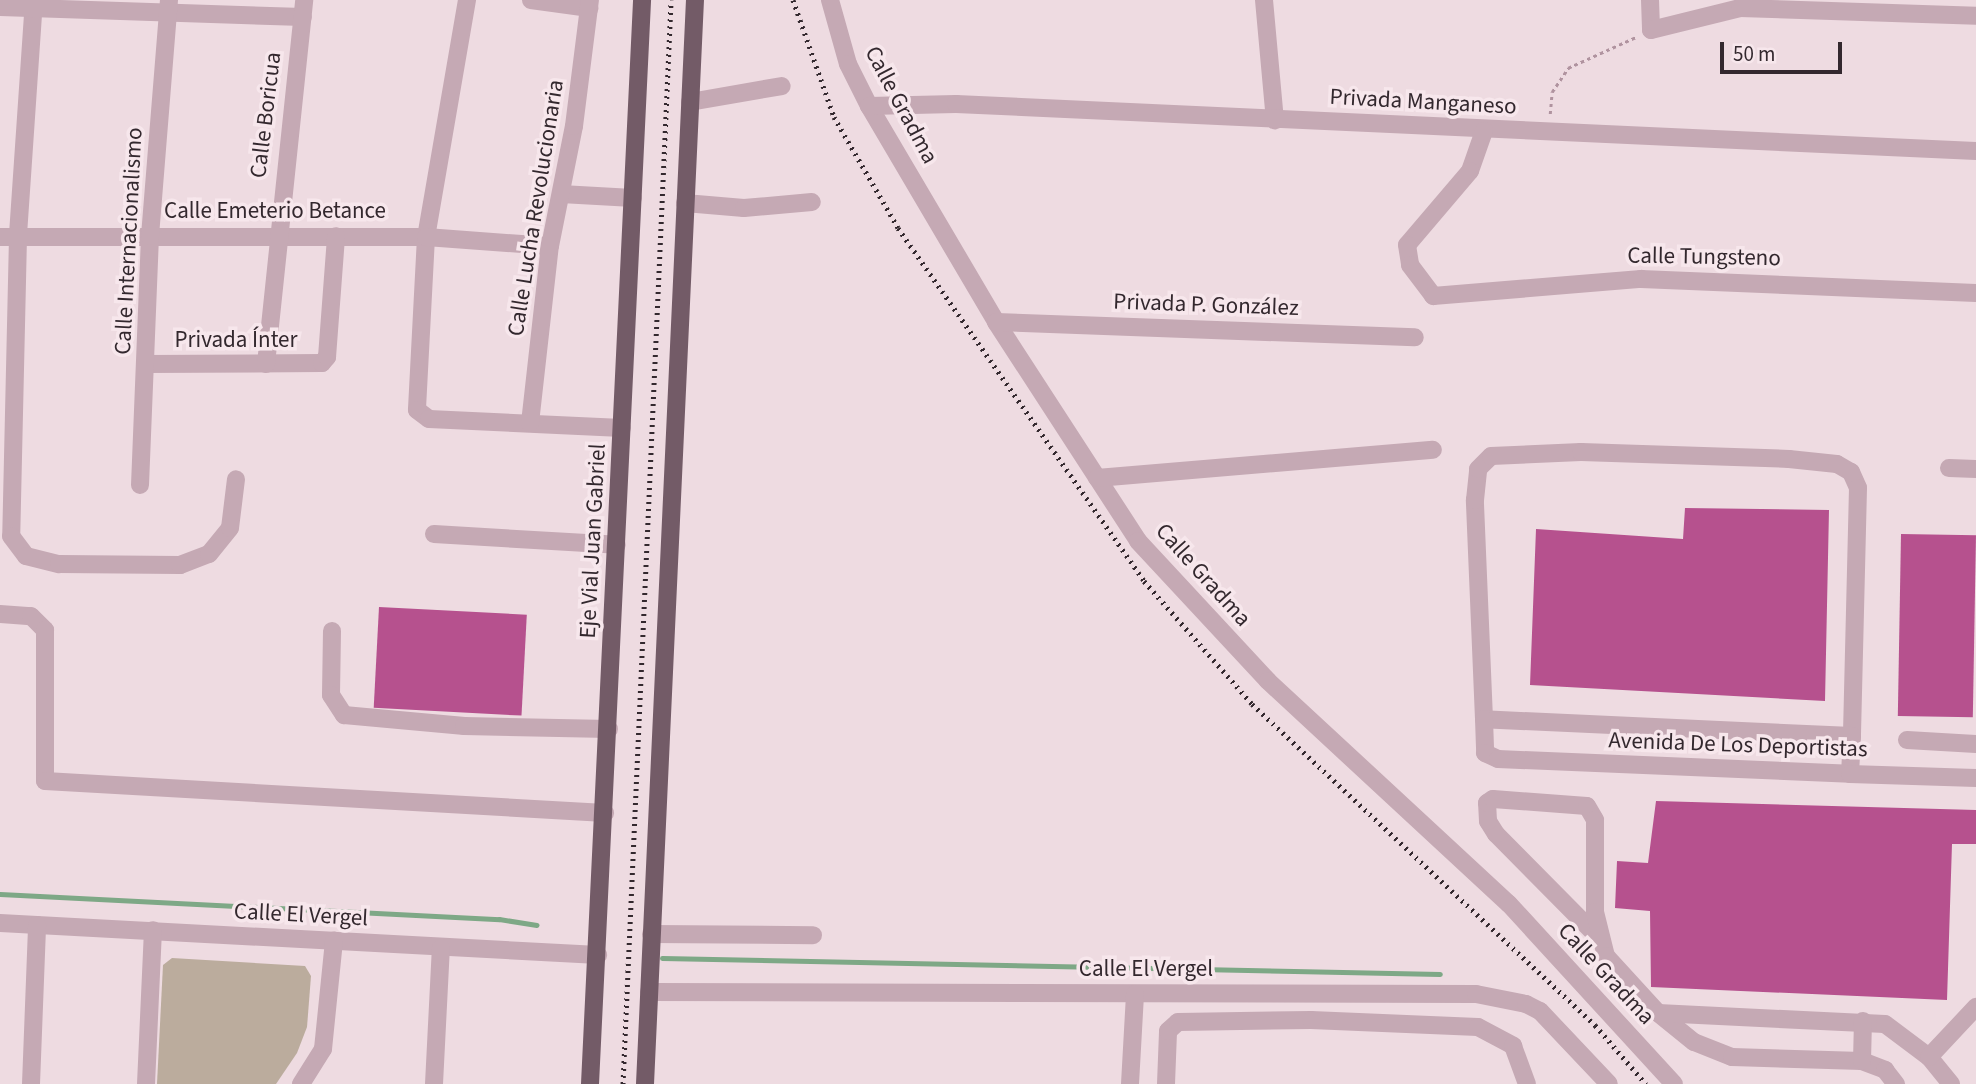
<!DOCTYPE html>
<meta charset="utf-8">
<style>
body{margin:0}
#map{position:relative;width:1976px;height:1084px;overflow:hidden;background:#eedbe1;font-family:"Source Sans 3",sans-serif}
div>[style]{position:absolute}
[style*='--x']{left:calc(var(--x)*1px);top:calc(var(--y)*1px);width:calc(var(--w)*1px);rotate:calc(var(--a)*1deg)}
.green>*{inset:0;background:#bbac9d}
.stream>*{height:5px;margin:-2.5px;padding:0 2.5px;transform-origin:2.5px;border-radius:2.5px;background:#7ea886}
.building>*{inset:0;background:#b6518e;transform-origin:0 0}
.path>*{height:2.5px;margin-top:-1.25px;transform-origin:0;background:repeating-linear-gradient(90deg,#b0939f 0 3.5px,transparent 0 7px)}
.minor>*{height:18px;margin:-9px;padding:0 9px;transform-origin:9px;border-radius:9px;background:#c5a9b4}
.major>*{height:18px;margin:-9px;padding:0 9px;transform-origin:9px;border-radius:9px;background:#735b67}
.rail>*{height:5px;margin-top:-2.5px;transform-origin:0;background:repeating-linear-gradient(90deg,#33282e 0 2px,transparent 0 7px)}
span{translate:-50% -50%;white-space:nowrap;text-align:center;line-height:1.15;-webkit-text-stroke:7px #f7e7ec;paint-order:stroke}
.street-label{font-size:23px;color:#33282e}
.scale{position:absolute;left:1720px;top:42px;width:122px;height:32px;box-sizing:border-box;border:4px solid #33282e;border-top:0;padding-left:9px;font-size:21px;line-height:24px;white-space:nowrap;color:#33282e;-webkit-text-stroke:5px #f7e7ec;paint-order:stroke}
</style>
<div id="map">
<div class="green">
<div style="clip-path:polygon(172px 958px,305px 966px,311px 976px,307px 1027px,297px 1053px,276px 1084px,157px 1084px,163px 965px)"></div>
</div>
<div class="stream">
<div style="--x:0;--y:894;--w:500;--a:2.9"></div>
<div style="--x:499;--y:919;--w:38;--a:9"></div>
<div style="--x:662;--y:958;--w:778;--a:1.18"></div>
</div>
<div class="building">
<div style="clip-path:polygon(1685px 508px,1829px 510px,1825px 701px,1530px 685px,1536px 529px,1683px 539px)"></div>
<div style="left:1901px;top:534px;width:75px;height:182px;rotate:1deg"></div>
<div style="left:379px;top:607px;width:148px;height:101px;rotate:3deg"></div>
<div style="clip-path:polygon(1656px 801px,1976px 810px,1976px 844px,1952px 844px,1947px 1000px,1651px 987px,1650px 911px,1615px 908px,1617px 861px,1648px 863px)"></div>
</div>
<div class="path">
<div style="--x:1550;--y:114;--w:22;--a:-85"></div>
<div style="--x:1552;--y:92;--w:29;--a:-56"></div>
<div style="--x:1568;--y:68;--w:75;--a:-24.5"></div>
</div>
<div class="minor">
<div style="--x:34;--y:0;--w:238;--a:93.9"></div>
<div style="--x:18;--y:237;--w:299;--a:91.3"></div>
<div style="--x:11;--y:536;--w:25;--a:53"></div>
<div style="--x:26;--y:556;--w:34;--a:14"></div>
<div style="--x:59;--y:564;--w:121;--a:0.5"></div>
<div style="--x:180;--y:565;--w:31;--a:-21"></div>
<div style="--x:209;--y:554;--w:33;--a:-51"></div>
<div style="--x:230;--y:528;--w:49;--a:-83"></div>
<div style="--x:467;--y:0;--w:241;--a:99.8"></div>
<div style="--x:426;--y:237;--w:173;--a:93"></div>
<div style="--x:417;--y:410;--w:15;--a:37"></div>
<div style="--x:429;--y:419;--w:193;--a:2.7"></div>
<div style="--x:531;--y:0;--w:59;--a:7.9"></div>
<div style="--x:830;--y:0;--w:66;--a:74.3"></div>
<div style="--x:848;--y:64;--w:47;--a:63.4"></div>
<div style="--x:869;--y:106;--w:251;--a:59.5"></div>
<div style="--x:996;--y:322;--w:261;--a:57"></div>
<div style="--x:1138;--y:541;--w:191;--a:47.1"></div>
<div style="--x:1268;--y:681;--w:328;--a:42.8"></div>
<div style="--x:1509;--y:904;--w:244;--a:47.5"></div>
<div style="--x:1264;--y:0;--w:121;--a:84.8"></div>
<div style="--x:1650;--y:0;--w:30;--a:88"></div>
<div style="--x:1651;--y:30;--w:92;--a:-13.9"></div>
<div style="--x:1740;--y:8;--w:236;--a:1.9"></div>
<div style="--x:0;--y:7;--w:303;--a:1.9"></div>
<div style="--x:690;--y:102;--w:93;--a:-9.9"></div>
<div style="--x:869;--y:106;--w:87;--a:-1.3"></div>
<div style="--x:956;--y:104;--w:1021;--a:2.64"></div>
<div style="--x:1484;--y:131;--w:42;--a:109.3"></div>
<div style="--x:1470;--y:171;--w:97;--a:130.4"></div>
<div style="--x:1407;--y:245;--w:20;--a:81"></div>
<div style="--x:1410;--y:265;--w:39;--a:53"></div>
<div style="--x:1433;--y:296;--w:209;--a:-4.7"></div>
<div style="--x:1641;--y:279;--w:335;--a:2.4"></div>
<div style="--x:561;--y:194;--w:72;--a:3.2"></div>
<div style="--x:685;--y:203;--w:59;--a:4.8"></div>
<div style="--x:744;--y:208;--w:68;--a:-5"></div>
<div style="--x:0;--y:237;--w:426;--a:0"></div>
<div style="--x:426;--y:237;--w:124;--a:4.2"></div>
<div style="--x:996;--y:322;--w:419;--a:2.1"></div>
<div style="--x:146;--y:364;--w:176;--a:-0.3"></div>
<div style="--x:322;--y:363;--w:8;--a:-50"></div>
<div style="--x:327;--y:357;--w:121;--a:-85.7"></div>
<div style="--x:266;--y:364;--w:366;--a:-84"></div>
<div style="--x:530;--y:423;--w:178;--a:-83.6"></div>
<div style="--x:550;--y:246;--w:122;--a:-78.7"></div>
<div style="--x:574;--y:126;--w:127;--a:-82.8"></div>
<div style="--x:1949;--y:468;--w:27;--a:2"></div>
<div style="--x:1097;--y:478;--w:337;--a:-4.8"></div>
<div style="--x:140;--y:485;--w:249;--a:-87.7"></div>
<div style="--x:150;--y:236;--w:237;--a:-85.4"></div>
<div style="--x:434;--y:534;--w:183;--a:3.4"></div>
<div style="--x:0;--y:614;--w:31;--a:4"></div>
<div style="--x:31;--y:616;--w:20;--a:45"></div>
<div style="--x:45;--y:630;--w:151;--a:90"></div>
<div style="--x:45;--y:781;--w:561;--a:3.27"></div>
<div style="--x:332;--y:631;--w:64;--a:90.9"></div>
<div style="--x:331;--y:695;--w:24;--a:57"></div>
<div style="--x:344;--y:715;--w:121;--a:5.2"></div>
<div style="--x:464;--y:726;--w:145;--a:1.2"></div>
<div style="--x:1484;--y:719;--w:219;--a:-92.4"></div>
<div style="--x:1475;--y:500;--w:31;--a:-84"></div>
<div style="--x:1478;--y:469;--w:18;--a:-45"></div>
<div style="--x:1491;--y:456;--w:90;--a:-2.5"></div>
<div style="--x:1581;--y:452;--w:208;--a:1.9"></div>
<div style="--x:1789;--y:459;--w:48;--a:5.9"></div>
<div style="--x:1837;--y:464;--w:16;--a:30"></div>
<div style="--x:1851;--y:472;--w:17;--a:66"></div>
<div style="--x:1858;--y:488;--w:248;--a:91.4"></div>
<div style="--x:1907;--y:740;--w:69;--a:3.3"></div>
<div style="--x:1850;--y:774;--w:38;--a:-87"></div>
<div style="--x:1852;--y:736;--w:368;--a:-177.4"></div>
<div style="--x:1484;--y:719;--w:34;--a:88"></div>
<div style="--x:1485;--y:753;--w:14;--a:25"></div>
<div style="--x:1498;--y:759;--w:352;--a:2.4"></div>
<div style="--x:1850;--y:774;--w:126;--a:1.8"></div>
<div style="--x:0;--y:923;--w:599;--a:3.06"></div>
<div style="--x:651;--y:934;--w:162;--a:0.4"></div>
<div style="--x:1599;--y:938;--w:146;--a:-134.7"></div>
<div style="--x:1496;--y:834;--w:15;--a:-122"></div>
<div style="--x:1488;--y:821;--w:18;--a:-93"></div>
<div style="--x:1487;--y:803;--w:7;--a:-34"></div>
<div style="--x:1493;--y:799;--w:94;--a:4.3"></div>
<div style="--x:1587;--y:806;--w:16;--a:60"></div>
<div style="--x:1595;--y:820;--w:92;--a:90"></div>
<div style="--x:1595;--y:912;--w:45;--a:76"></div>
<div style="--x:1606;--y:956;--w:77;--a:47.6"></div>
<div style="--x:1658;--y:1013;--w:46;--a:38.9"></div>
<div style="--x:1694;--y:1042;--w:41;--a:21.5"></div>
<div style="--x:1732;--y:1057;--w:130;--a:1.8"></div>
<div style="--x:1862;--y:1061;--w:25;--a:21"></div>
<div style="--x:1885;--y:1070;--w:18;--a:52"></div>
<div style="--x:649;--y:992;--w:827;--a:0.14"></div>
<div style="--x:1476;--y:994;--w:51;--a:11.3"></div>
<div style="--x:1526;--y:1004;--w:16;--a:27"></div>
<div style="--x:1540;--y:1011;--w:100;--a:46.6"></div>
<div style="--x:1658;--y:1013;--w:227;--a:2.8"></div>
<div style="--x:1885;--y:1024;--w:55;--a:36.9"></div>
<div style="--x:1862;--y:1061;--w:40;--a:-88.6"></div>
<div style="--x:31;--y:1084;--w:159;--a:-87.8"></div>
<div style="--x:146;--y:1084;--w:154;--a:-87.4"></div>
<div style="--x:301;--y:1084;--w:41;--a:-57.8"></div>
<div style="--x:323;--y:1049;--w:109;--a:-84.2"></div>
<div style="--x:434;--y:1084;--w:136;--a:-87.1"></div>
<div style="--x:1130;--y:1084;--w:90;--a:-86.8"></div>
<div style="--x:1166;--y:1084;--w:53;--a:-87.8"></div>
<div style="--x:1168;--y:1031;--w:13;--a:-42"></div>
<div style="--x:1178;--y:1022;--w:133;--a:-0.9"></div>
<div style="--x:1311;--y:1020;--w:167;--a:2.4"></div>
<div style="--x:1478;--y:1027;--w:40;--a:28"></div>
<div style="--x:1513;--y:1046;--w:40;--a:69.8"></div>
<div style="--x:1951;--y:1084;--w:35;--a:-129"></div>
<div style="--x:1929;--y:1057;--w:69;--a:-46.8"></div>
</div>
<div class="major">
<div style="--x:590;--y:1084;--w:1085;--a:-87.25"></div>
<div style="--x:645;--y:1084;--w:1085;--a:-87.36"></div>
</div>
<div class="rail">
<div style="--x:793;--y:0;--w:124;--a:70.7"></div>
<div style="--x:834;--y:117;--w:128;--a:60"></div>
<div style="--x:898;--y:228;--w:430;--a:55.1"></div>
<div style="--x:1144;--y:581;--w:164;--a:48.7"></div>
<div style="--x:1252;--y:704;--w:470;--a:43.1"></div>
<div style="--x:1595;--y:1025;--w:78;--a:49.2"></div>
<div style="--x:623;--y:1084;--w:1085;--a:-87.46"></div>
</div>
<div class="street-label">
<span style="left:1423px;top:102px;rotate:3deg">Privada Manganeso</span>
<span style="left:901px;top:105px;rotate:62deg">Calle Gradma</span>
<span style="left:266px;top:115px;rotate:-83deg">Calle Boricua</span>
<span style="left:536px;top:208px;rotate:-81deg">Calle Lucha Revolucionaria</span>
<span style="left:275px;top:211px">Calle Emeterio Betance</span>
<span style="left:129px;top:241px;rotate:-87deg">Calle Internacionalismo</span>
<span style="left:1704px;top:257px;rotate:1deg">Calle Tungsteno</span>
<span style="left:1206px;top:305px;rotate:2deg">Privada P. González</span>
<span style="left:236px;top:340px">Privada Ínter</span>
<span style="left:593px;top:541px;rotate:-87deg">Eje Vial Juan Gabriel</span>
<span style="left:1203px;top:575px;rotate:48deg">Calle Gradma</span>
<span style="left:1738px;top:745px;rotate:2deg">Avenida De Los Deportistas</span>
<span style="left:301px;top:915px;rotate:3deg">Calle El Vergel</span>
<span style="left:1146px;top:969px">Calle El Vergel</span>
<span style="left:1606px;top:974px;rotate:47deg">Calle Gradma</span>
</div>
<div class="scale">50 m</div>
</div>
